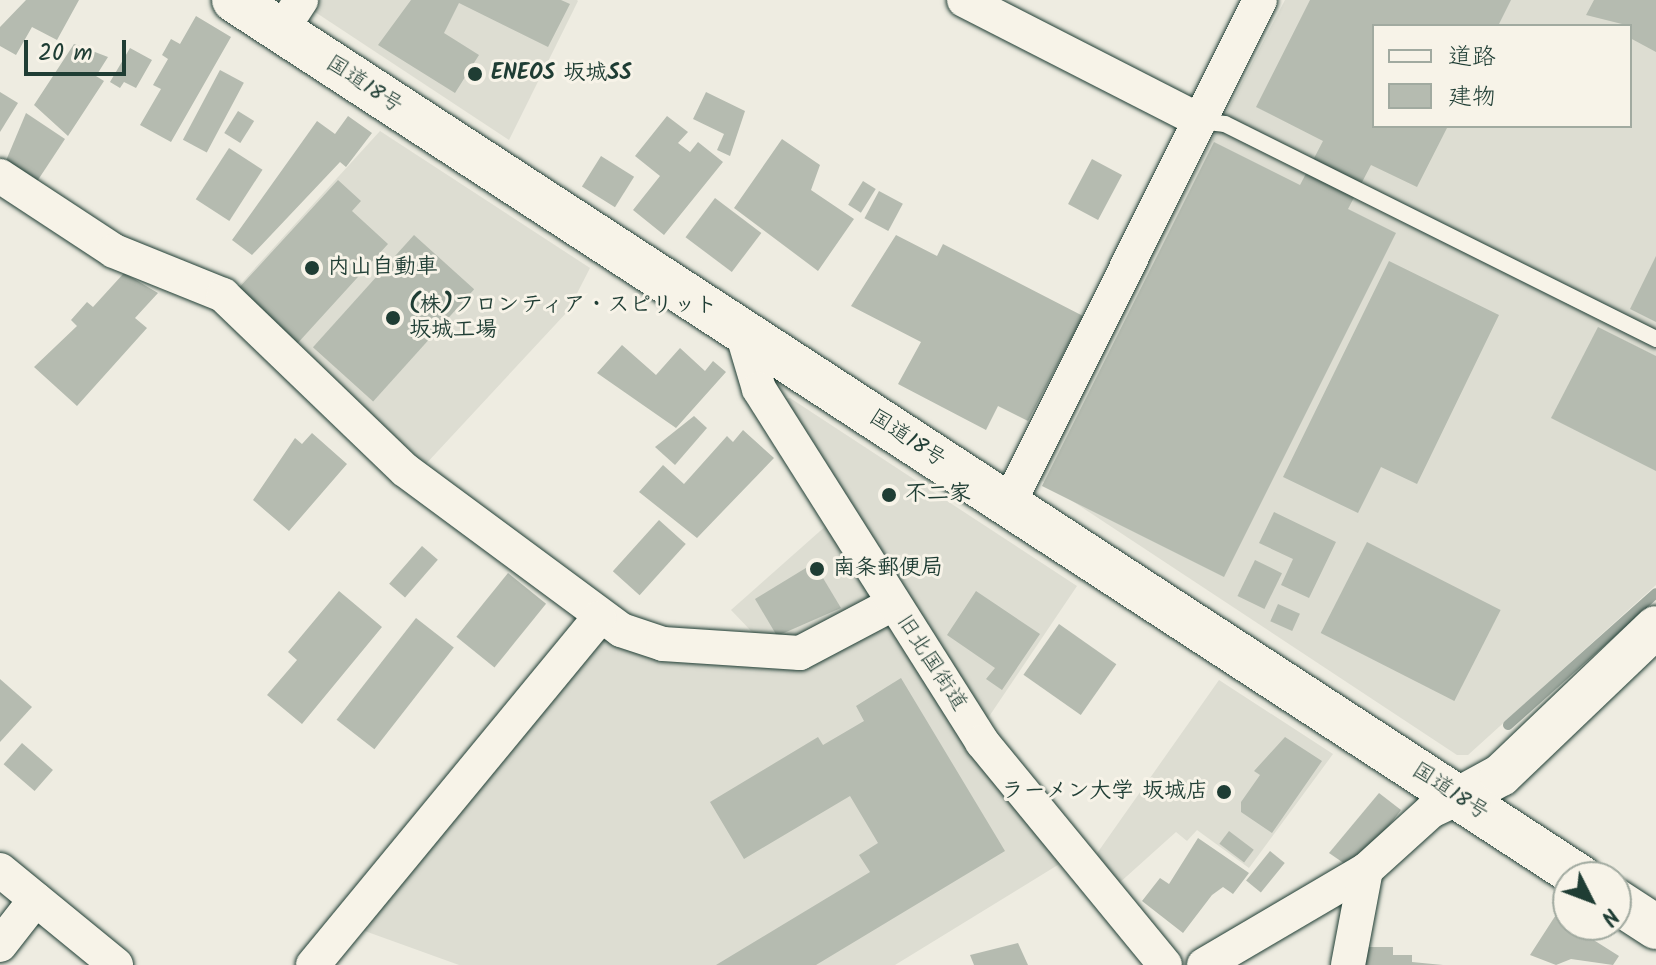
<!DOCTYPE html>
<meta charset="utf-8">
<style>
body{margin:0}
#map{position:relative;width:1656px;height:965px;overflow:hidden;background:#eeece1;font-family:Kalam,"Klee One",sans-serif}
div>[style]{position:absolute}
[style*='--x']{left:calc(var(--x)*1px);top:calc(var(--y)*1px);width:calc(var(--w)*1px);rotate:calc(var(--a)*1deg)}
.built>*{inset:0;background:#ddddd2}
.stream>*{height:10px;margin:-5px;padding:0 5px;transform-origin:5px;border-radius:5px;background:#9fa99f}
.building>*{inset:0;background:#b5bbb0;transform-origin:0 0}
.roads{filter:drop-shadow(0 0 2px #1f3d34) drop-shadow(0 0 2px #1f3d34)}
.service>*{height:16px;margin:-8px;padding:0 8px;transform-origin:8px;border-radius:8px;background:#f7f3e8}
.minor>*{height:34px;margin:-17px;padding:0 17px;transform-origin:17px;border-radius:17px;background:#f7f3e8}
.tertiary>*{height:42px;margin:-21px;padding:0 21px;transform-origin:21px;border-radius:21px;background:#f7f3e8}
.trunk>*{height:44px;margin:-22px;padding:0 22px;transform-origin:22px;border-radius:22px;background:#f7f3e8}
.dots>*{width:22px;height:22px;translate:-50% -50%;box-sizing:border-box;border:4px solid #f7f3e8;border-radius:50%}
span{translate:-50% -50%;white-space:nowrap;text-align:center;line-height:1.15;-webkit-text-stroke:6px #f7f3e8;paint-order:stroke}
.poi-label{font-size:22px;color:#1f3d34;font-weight:700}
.left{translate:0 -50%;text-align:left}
.right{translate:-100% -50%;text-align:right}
.street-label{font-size:22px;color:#1f3d34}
.legend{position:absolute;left:1372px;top:24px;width:260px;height:104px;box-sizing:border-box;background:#f7f3e8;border:2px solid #a1aaa0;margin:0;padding:10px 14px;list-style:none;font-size:24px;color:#1f3d34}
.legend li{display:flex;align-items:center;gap:16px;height:40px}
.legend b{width:40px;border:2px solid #a1aaa0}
.north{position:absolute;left:1552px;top:861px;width:80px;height:80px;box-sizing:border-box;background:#f7f3e8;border:2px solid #a1aaa0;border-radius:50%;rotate:132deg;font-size:22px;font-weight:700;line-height:32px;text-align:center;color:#1f3d34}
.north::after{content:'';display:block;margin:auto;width:28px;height:36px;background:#1f3d34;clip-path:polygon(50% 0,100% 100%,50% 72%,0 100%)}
.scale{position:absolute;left:24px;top:40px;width:102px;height:36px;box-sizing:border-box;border:4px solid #1f3d34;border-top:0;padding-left:10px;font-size:24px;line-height:28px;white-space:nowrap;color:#1f3d34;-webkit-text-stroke:6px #f7f3e8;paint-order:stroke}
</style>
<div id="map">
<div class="built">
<div style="clip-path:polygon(311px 0,577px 0,578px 1px,509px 140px,309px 8px)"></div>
<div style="clip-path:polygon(evenodd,1285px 0,1656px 0,1656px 585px,1468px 755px,1457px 755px,1036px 477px,1285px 0,1374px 26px,1630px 26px,1630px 126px,1374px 126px,1374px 26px)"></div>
<div style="clip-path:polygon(380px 131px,590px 268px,568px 311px,424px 466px,234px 291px)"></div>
<div style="clip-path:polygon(790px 398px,1077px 586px,986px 721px,785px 399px)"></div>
<div style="clip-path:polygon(828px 524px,872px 596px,799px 636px,754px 634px,731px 610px)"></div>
<div style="clip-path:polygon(890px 624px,1061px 863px,895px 965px,459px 965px,362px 930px,603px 637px,661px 656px)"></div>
<div style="clip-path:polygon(1219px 680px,1333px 754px,1249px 868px,1197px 830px,1187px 841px,1176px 832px,1117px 885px,1093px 859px)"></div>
</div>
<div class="stream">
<div style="--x:1508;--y:725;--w:198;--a:-41.7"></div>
</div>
<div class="building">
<div style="clip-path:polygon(26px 0,79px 0,57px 40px,32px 27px,16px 55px,0 46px,0 27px)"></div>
<div style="clip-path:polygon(411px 0,561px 0,570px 4px,548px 47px,459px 3px,444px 33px,479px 55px,455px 93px,378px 45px)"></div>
<div style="clip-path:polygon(1310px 0,1511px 0,1498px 26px,1374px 26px,1374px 126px,1448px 126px,1417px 187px,1371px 165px,1348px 209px,1396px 233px,1224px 577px,1042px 486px,1214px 142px,1300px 185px,1323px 141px,1256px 107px)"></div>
<div style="clip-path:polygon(1594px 0,1656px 0,1656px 52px,1630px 38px,1630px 26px,1586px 15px)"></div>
<div style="clip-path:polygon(196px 16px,231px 37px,171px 142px,140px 125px,161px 89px,153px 85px,168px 59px,162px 55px,171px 39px,180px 44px)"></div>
<div style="clip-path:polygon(74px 44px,108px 57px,96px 76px,104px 81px,68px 136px,34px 105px)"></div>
<div style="clip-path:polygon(130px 48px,152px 60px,136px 88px,124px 82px,120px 88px,110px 82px)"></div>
<div style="left:220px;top:70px;width:27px;height:79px;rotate:28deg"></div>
<div style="clip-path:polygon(0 92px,18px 103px,0 132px)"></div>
<div style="clip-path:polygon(706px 92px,745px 111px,730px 156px,717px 150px,724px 134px,693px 119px)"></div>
<div style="left:238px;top:111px;width:19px;height:26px;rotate:32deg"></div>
<div style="clip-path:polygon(26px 113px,65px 139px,36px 183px,5px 163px)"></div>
<div style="clip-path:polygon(348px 116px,372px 133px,346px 167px,340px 162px,252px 255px,232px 240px,317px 121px,335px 134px)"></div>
<div style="clip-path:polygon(667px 116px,688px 132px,678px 143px,690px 152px,698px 142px,723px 162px,664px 235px,633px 210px,660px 176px,635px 156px)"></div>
<div style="clip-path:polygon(782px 139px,820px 165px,811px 190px,854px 219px,818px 271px,734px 208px)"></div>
<div style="left:229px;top:148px;width:40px;height:61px;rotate:33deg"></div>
<div style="left:601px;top:156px;width:39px;height:36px;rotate:32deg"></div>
<div style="left:1092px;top:159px;width:34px;height:51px;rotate:28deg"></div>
<div style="clip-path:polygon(338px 180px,361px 201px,352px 211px,388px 244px,296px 345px,236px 291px)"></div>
<div style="left:863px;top:181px;width:15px;height:28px;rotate:32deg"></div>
<div style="left:879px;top:191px;width:27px;height:31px;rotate:28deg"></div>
<div style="left:715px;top:198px;width:58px;height:49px;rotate:37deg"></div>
<div style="left:414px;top:235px;width:81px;height:151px;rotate:42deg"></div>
<div style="clip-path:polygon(896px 235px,937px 256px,943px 244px,1083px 316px,1028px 421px,998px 406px,986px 430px,898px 384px,921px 342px,851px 306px)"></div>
<div style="clip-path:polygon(1656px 256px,1656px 322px,1630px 309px)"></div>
<div style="clip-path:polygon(1389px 261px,1499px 315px,1417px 484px,1381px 467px,1358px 513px,1283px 477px)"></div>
<div style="clip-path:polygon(124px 273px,158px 293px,135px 318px,147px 328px,77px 406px,34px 367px,77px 326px,71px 320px,87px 302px,93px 307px)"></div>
<div style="clip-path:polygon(1598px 327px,1656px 356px,1656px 471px,1551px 418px)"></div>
<div style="clip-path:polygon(622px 345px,656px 375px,680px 348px,705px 371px,713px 361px,726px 372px,676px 428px,597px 373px)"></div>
<div style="clip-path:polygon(694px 416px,707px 428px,675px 465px,655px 447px)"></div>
<div style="clip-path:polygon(743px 430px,774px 458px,697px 538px,639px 492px,663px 465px,684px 484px,727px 436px,733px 442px)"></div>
<div style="clip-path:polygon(312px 433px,347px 464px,289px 531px,253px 500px,295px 438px,302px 444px)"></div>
<div style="clip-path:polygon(1274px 512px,1336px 542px,1309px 598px,1281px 585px,1293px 559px,1259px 543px)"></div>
<div style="left:659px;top:520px;width:36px;height:69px;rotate:42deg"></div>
<div style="left:1367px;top:542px;width:150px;height:102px;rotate:27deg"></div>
<div style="left:422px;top:546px;width:21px;height:50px;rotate:41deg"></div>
<div style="left:1255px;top:560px;width:30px;height:40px;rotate:26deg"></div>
<div style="clip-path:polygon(814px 563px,841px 608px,777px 636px,755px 599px)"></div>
<div style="left:508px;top:573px;width:49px;height:82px;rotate:39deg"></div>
<div style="clip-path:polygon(339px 591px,382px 627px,302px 724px,267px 695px,297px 660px,288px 652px)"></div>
<div style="clip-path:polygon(976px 591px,1040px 634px,1002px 690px,986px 679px,995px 668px,947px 635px)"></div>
<div style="left:1278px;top:604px;width:24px;height:19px;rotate:24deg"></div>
<div style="left:416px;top:618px;width:48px;height:129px;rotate:38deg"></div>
<div style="left:1059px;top:624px;width:70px;height:62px;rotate:35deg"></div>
<div style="clip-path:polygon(901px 678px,1005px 851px,816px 965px,716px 965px,870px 872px,859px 855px,878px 843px,850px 796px,744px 859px,710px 802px,818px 737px,823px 745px,864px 721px,856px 706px)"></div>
<div style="clip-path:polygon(0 679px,32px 707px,0 742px)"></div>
<div style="clip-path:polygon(1285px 737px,1322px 761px,1272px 833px,1241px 812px,1241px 802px,1260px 775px,1254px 771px)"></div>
<div style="left:22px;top:743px;width:41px;height:28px;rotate:41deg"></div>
<div style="clip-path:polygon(1379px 793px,1401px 810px,1375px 844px,1345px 864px,1329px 853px)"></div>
<div style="left:1229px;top:831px;width:31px;height:16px;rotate:37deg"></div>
<div style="clip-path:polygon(1198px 838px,1249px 873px,1233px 894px,1223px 887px,1212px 895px,1183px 933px,1142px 901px,1160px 878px,1169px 884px)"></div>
<div style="left:1270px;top:851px;width:19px;height:38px;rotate:39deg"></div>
<div style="clip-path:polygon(1561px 907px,1568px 925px,1597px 931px,1592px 939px,1619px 956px,1613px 965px,1571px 959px,1556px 965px,1530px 955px)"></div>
<div style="clip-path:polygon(1018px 943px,1028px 965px,974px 965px,970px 955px)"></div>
<div style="clip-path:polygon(1365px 947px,1393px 947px,1393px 955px,1412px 955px,1412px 962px,1443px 965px,1365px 965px)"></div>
</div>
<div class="roads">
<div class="service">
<div style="--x:1200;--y:121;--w:25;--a:7"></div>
<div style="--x:1225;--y:124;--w:482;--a:26.5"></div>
</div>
<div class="minor">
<div style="--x:964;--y:0;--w:265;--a:27.1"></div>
<div style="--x:281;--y:31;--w:37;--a:-57"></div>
<div style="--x:0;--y:176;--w:136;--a:33.3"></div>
<div style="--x:114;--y:251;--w:118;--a:22"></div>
<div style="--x:223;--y:295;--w:252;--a:43.9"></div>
<div style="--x:405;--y:470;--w:269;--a:36.5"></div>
<div style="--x:621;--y:630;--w:44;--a:18.4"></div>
<div style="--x:663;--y:644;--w:137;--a:3.8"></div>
<div style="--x:800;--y:653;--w:105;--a:-27.8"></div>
<div style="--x:742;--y:332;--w:59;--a:73.4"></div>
<div style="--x:759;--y:389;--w:418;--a:57.7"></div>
<div style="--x:982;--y:742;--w:288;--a:50.6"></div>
<div style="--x:1008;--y:505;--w:564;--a:-63.48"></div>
<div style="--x:0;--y:870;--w:150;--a:39.3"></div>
<div style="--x:0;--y:945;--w:58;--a:-52"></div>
<div style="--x:313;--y:965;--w:450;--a:-50.5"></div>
<div style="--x:1204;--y:965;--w:188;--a:-30.4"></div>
<div style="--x:1366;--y:870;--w:88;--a:-42.2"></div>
<div style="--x:1431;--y:811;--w:31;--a:-25"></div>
<div style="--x:1348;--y:965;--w:97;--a:-79.3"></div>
</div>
<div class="tertiary">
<div style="--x:1459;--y:798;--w:48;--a:-28.7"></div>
<div style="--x:1501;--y:775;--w:214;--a:-43.7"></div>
</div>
<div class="trunk">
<div style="--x:234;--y:0;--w:1607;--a:33.09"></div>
<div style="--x:1616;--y:901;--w:48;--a:33"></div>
</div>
</div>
<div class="dots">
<div style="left:475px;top:74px;background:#1f3d34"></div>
<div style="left:312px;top:268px;background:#1f3d34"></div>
<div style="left:393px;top:318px;background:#1f3d34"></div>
<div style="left:889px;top:495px;background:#1f3d34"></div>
<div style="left:817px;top:569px;background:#1f3d34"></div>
<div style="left:1224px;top:792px;background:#1f3d34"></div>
</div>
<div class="poi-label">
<span class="left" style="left:491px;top:74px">ENEOS 坂城SS</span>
<span class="left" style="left:328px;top:268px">内山自動車</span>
<span class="left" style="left:409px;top:318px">(株)フロンティア・スピリット<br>坂城工場</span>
<span class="left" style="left:905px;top:495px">不二家</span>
<span class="left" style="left:833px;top:569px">南条郵便局</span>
<span class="right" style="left:1208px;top:792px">ラーメン大学 坂城店</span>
</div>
<div class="street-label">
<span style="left:364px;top:85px;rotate:33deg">国道18号</span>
<span style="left:907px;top:439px;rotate:33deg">国道18号</span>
<span style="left:931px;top:663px;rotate:57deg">旧北国街道</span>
<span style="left:1450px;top:792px;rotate:33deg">国道18号</span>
</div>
<ul class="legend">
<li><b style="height:10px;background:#f7f3e8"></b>道路</li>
<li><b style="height:22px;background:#b5bbb0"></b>建物</li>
</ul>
<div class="north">N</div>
<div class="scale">20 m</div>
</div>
